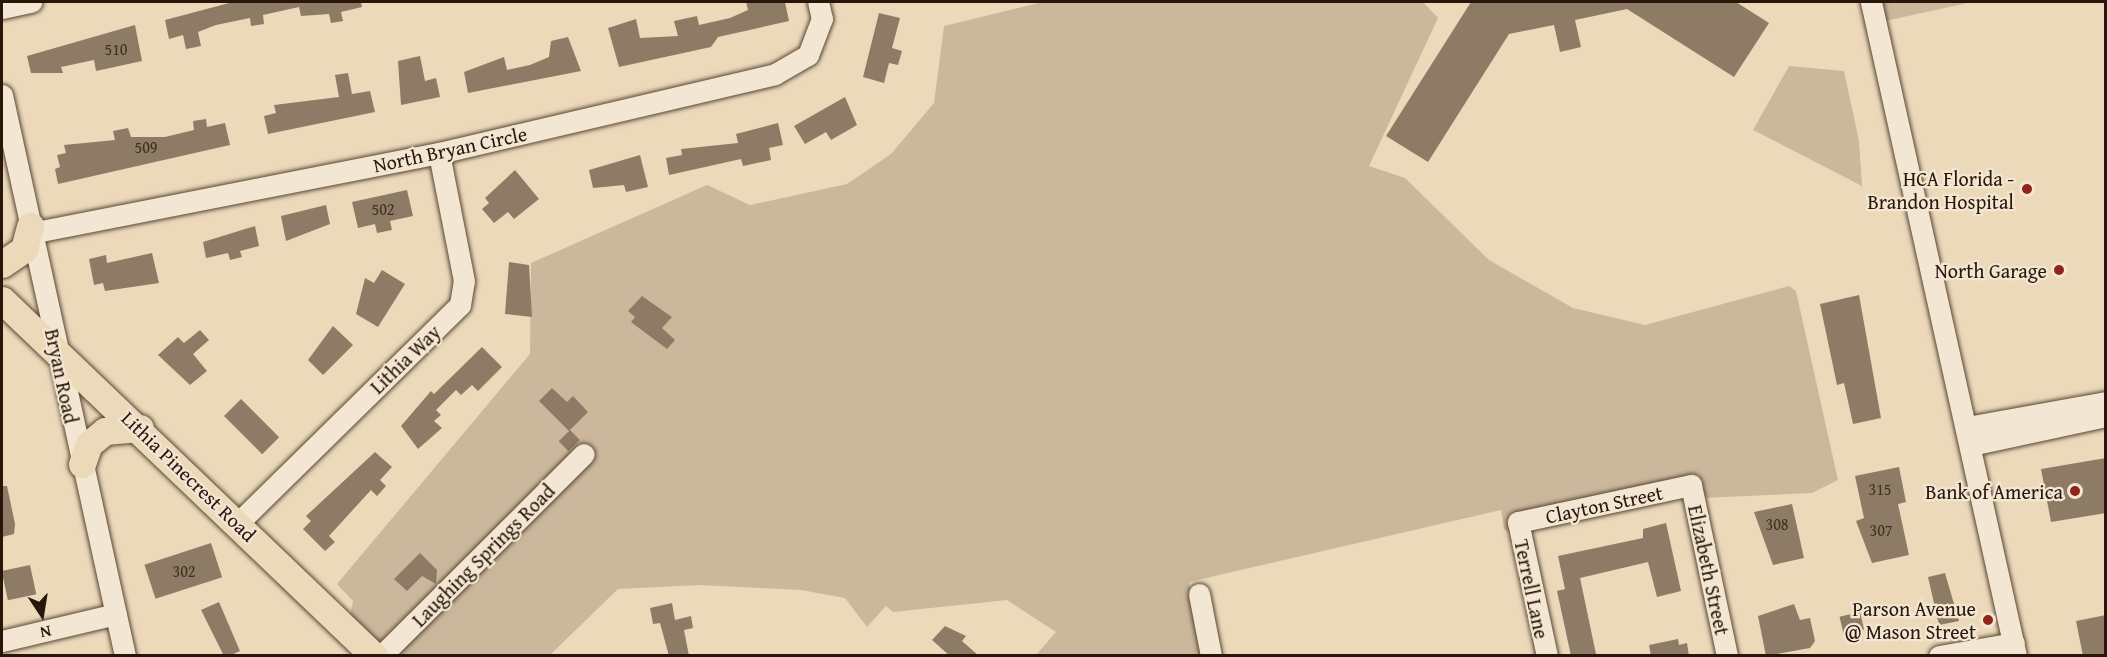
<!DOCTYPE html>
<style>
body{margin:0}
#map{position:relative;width:2107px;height:657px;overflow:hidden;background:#ecd9ba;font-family:"Gentium Book Plus",serif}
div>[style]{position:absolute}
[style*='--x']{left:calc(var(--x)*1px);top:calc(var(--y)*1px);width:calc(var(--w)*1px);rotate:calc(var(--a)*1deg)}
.green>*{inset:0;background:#cbb89c}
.building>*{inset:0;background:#8d7b65;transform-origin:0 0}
.roads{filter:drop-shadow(0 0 2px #584735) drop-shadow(0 0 2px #584735)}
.minor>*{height:21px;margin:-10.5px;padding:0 10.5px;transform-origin:10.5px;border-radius:10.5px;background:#f3e6d2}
.major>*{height:27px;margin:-13.5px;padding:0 13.5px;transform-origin:13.5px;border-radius:13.5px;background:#ecd9ba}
.dots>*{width:16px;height:16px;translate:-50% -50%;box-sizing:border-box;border:3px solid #f3e6d2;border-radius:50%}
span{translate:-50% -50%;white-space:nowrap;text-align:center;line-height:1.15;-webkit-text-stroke:4.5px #f3e6d2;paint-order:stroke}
.number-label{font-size:16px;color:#402f20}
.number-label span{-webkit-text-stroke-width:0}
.street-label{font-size:20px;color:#271609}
.poi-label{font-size:20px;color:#271609}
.right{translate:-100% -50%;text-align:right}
.frame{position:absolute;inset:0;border:3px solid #271609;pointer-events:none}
.north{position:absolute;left:12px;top:585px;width:60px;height:60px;-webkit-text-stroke:4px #f3e6d2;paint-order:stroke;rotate:168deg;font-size:16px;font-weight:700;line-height:24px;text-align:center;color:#271609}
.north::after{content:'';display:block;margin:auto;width:21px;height:27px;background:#271609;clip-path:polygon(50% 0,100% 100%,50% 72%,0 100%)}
</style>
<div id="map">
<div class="green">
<div style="clip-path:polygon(1043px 2px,1423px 2px,1438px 18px,1369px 166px,1405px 178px,1489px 260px,1573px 308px,1645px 325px,1789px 286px,1796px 291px,1838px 480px,1812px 493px,1702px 498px,1696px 475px,1509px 515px,1512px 534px,1504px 529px,1501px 510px,1189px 582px,1203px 655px,1036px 655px,1056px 632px,1007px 600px,893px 612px,886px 606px,867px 627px,845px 598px,801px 590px,700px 585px,618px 589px,550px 655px,385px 655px,349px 620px,353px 601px,337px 584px,530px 354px,531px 263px,707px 185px,750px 205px,847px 184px,891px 154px,934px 103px,944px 26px)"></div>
<div style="clip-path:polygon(1871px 2px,1972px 2px,1876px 23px)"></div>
<div style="clip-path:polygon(1789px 66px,1844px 71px,1859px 141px,1862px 186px,1753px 130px)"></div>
</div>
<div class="building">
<div style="clip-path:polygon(233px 2px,361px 2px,362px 7px,341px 12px,343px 21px,331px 23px,329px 14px,301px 16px,299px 7px,263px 15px,264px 24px,251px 26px,250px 18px,216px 25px,198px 32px,201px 46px,186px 49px,183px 35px,169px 39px,165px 20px)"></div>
<div style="clip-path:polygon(746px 2px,785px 2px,789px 21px,718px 37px,711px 47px,619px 67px,608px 28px,636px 19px,640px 38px,678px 36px,674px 21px,697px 16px,699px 25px,730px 18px,748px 10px)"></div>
<div style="clip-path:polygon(1471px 2px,1736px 2px,1769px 23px,1734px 77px,1627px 9px,1575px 20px,1581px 47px,1560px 52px,1554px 25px,1509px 34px,1428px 162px,1386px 136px)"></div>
<div style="clip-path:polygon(879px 13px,900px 18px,892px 48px,902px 51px,898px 65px,889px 63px,884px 83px,863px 77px)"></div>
<div style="clip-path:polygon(135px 25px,142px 61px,96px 71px,94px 60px,61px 67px,63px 73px,31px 73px,27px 56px)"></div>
<div style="clip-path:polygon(568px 37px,581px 71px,468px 93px,464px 72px,504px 57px,507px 70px,530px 65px,549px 57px,551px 41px)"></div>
<div style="clip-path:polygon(420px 56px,425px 81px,436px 78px,440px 97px,401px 105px,398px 61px)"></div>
<div style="clip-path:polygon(348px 73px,352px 94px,370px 91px,375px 112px,268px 134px,264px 116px,276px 113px,274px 105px,339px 97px,335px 75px)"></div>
<div style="clip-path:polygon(845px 97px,857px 125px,831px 140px,826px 132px,805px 144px,794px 126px)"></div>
<div style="clip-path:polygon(206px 119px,207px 127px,225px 123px,230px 145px,58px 184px,55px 169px,60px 167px,57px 155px,66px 153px,64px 145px,115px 140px,113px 131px,128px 128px,131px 137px,165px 137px,194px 130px,193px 121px)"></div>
<div style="clip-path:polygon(778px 123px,783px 145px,769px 148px,771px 160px,743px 166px,741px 159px,669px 175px,666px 158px,682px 155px,681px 149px,738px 143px,736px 134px)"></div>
<div style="clip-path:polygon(640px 155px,648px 187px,626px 192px,624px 185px,593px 188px,589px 170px)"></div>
<div style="clip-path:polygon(515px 170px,539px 199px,514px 219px,508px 212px,494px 223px,482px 209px,489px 203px,485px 198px)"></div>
<div style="clip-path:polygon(407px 190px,413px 216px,390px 221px,392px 230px,377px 233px,375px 224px,358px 228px,352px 202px)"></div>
<div style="clip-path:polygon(326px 205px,330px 224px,286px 241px,281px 216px)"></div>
<div style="clip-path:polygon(255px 226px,259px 246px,240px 251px,242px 257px,230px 260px,228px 253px,206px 258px,203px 242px)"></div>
<div style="clip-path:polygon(152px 253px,159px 283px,105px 291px,103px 283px,94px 285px,89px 259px,106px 255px,107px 263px)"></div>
<div style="clip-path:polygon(509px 262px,529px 265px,532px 317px,505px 314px)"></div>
<div style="clip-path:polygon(382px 270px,405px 284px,378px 327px,356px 314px,365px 278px,374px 283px)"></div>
<div style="clip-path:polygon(1859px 295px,1881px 418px,1853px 424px,1844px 383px,1837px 385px,1820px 304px)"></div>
<div style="clip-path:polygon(642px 296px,672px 317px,662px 328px,675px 340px,667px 349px,631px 322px,635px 317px,628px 311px)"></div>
<div style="clip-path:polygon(333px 326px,353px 345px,323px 375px,308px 360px)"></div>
<div style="clip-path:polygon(200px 330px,209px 340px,193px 354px,207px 371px,190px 385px,158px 355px,178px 337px,184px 343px)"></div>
<div style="clip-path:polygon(482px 347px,502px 367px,478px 391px,472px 385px,461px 395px,456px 390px,436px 410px,441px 415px,434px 421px,442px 428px,418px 449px,401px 426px,431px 391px,434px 394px)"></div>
<div style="clip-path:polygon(552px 388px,567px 402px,573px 396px,588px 412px,569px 431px,539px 401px)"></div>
<div style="left:241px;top:399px;width:54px;height:24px;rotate:45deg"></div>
<div style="left:570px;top:430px;width:14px;height:16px;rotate:45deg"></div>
<div style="clip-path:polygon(375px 452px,392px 467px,380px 480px,386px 486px,377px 496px,371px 490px,329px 536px,335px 542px,325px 551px,303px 529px,311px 521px,306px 516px)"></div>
<div style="clip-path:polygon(2106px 458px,2106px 513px,2051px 522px,2041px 469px)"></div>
<div style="clip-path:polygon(1899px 467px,1906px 502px,1898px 504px,1909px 555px,1872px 563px,1856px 521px,1864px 518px,1855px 476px)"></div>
<div style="clip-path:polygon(2px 486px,7px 486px,15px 524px,14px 534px,2px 537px)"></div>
<div style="clip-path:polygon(1792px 504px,1804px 558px,1773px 565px,1754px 512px)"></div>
<div style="clip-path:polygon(1666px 523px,1681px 591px,1657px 597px,1648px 562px,1580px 578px,1596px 654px,1571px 656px,1557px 591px,1565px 589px,1558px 556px,1643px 538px,1643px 529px)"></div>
<div style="left:211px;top:543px;width:36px;height:70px;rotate:72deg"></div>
<div style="clip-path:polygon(420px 553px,437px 570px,436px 584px,422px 576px,407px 591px,394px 579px)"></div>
<div style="left:30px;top:565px;width:30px;height:29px;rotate:78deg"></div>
<div style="clip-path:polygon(1945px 573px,1959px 621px,1939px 625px,1928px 577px)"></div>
<div style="clip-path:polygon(219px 602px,240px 651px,229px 656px,224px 656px,201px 610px)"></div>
<div style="clip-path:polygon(672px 603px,675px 620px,691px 616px,693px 628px,684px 630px,689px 656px,669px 656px,660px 623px,653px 624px,650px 608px)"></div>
<div style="clip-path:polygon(1794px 604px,1800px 620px,1810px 618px,1815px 641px,1810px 648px,1766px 656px,1758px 616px)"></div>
<div style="left:1860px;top:612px;width:18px;height:21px;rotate:77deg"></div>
<div style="clip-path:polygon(2106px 615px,2106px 656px,2083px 656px,2076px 621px)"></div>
<div style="clip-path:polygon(945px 626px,966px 636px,962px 641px,979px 656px,950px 656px,932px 640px)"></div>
<div style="clip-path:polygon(1678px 639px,1679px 645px,1687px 643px,1689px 656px,1651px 656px,1649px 645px)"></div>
</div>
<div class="roads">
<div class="minor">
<div style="--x:1871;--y:2;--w:670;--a:77.5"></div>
<div style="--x:2;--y:8;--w:30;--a:-12"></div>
<div style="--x:2;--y:95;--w:574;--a:77.63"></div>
<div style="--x:31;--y:233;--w:416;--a:-11.1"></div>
<div style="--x:439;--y:153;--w:345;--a:-13.2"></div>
<div style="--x:775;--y:74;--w:38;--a:-30"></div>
<div style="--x:808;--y:55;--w:39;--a:-69"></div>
<div style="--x:822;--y:19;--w:17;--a:-103"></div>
<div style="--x:1967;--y:427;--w:141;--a:-10.2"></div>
<div style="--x:1971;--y:445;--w:138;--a:-12.1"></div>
<div style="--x:239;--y:522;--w:310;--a:-44.5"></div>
<div style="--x:460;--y:305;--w:24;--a:-81"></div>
<div style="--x:464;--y:281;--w:130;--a:-101.1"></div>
<div style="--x:1199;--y:594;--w:63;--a:79"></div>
<div style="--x:2;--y:641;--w:117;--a:-13.3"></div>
<div style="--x:381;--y:656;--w:286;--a:-44.9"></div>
<div style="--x:1547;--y:656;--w:137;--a:-102.2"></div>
<div style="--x:1518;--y:522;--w:177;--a:-12.1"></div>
<div style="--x:1691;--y:485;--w:175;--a:78.1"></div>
<div style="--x:1939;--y:656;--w:76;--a:-9.8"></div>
</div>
<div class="major">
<div style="--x:2;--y:264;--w:27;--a:-34"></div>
<div style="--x:24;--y:249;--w:24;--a:-75"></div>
<div style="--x:2;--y:300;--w:515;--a:43.74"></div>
<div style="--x:82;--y:464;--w:21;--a:-71"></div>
<div style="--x:89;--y:444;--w:21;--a:-39"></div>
<div style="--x:105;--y:431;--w:35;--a:-5"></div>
</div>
</div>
<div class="dots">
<div style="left:2027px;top:189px;background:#8f2418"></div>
<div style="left:2059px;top:270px;background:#8f2418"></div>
<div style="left:2075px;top:491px;background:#8f2418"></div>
<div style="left:1988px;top:620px;background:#8f2418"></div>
</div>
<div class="number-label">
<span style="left:116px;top:49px">510</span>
<span style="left:146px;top:147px">509</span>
<span style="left:383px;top:209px">502</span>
<span style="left:1880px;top:489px">315</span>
<span style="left:1777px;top:524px">308</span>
<span style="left:1881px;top:530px">307</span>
<span style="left:184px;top:571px">302</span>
</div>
<div class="street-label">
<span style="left:450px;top:149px;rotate:-12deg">North Bryan Circle</span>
<span style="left:405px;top:359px;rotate:-44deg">Lithia Way</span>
<span style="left:62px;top:376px;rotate:78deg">Bryan Road</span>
<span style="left:189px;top:476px;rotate:44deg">Lithia Pinecrest Road</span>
<span style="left:1604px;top:504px;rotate:-12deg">Clayton Street</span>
<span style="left:483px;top:555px;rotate:-45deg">Laughing Springs Road</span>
<span style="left:1709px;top:570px;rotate:78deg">Elizabeth Street</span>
<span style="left:1532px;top:589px;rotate:78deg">Terrell Lane</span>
</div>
<div class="poi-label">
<span class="right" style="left:2014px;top:190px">HCA Florida -<br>Brandon Hospital</span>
<span class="right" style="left:2047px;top:270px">North Garage</span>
<span class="right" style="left:2063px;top:491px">Bank of America</span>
<span class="right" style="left:1976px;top:620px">Parson Avenue<br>@ Mason Street</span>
</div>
<div class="frame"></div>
<div class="north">N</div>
</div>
